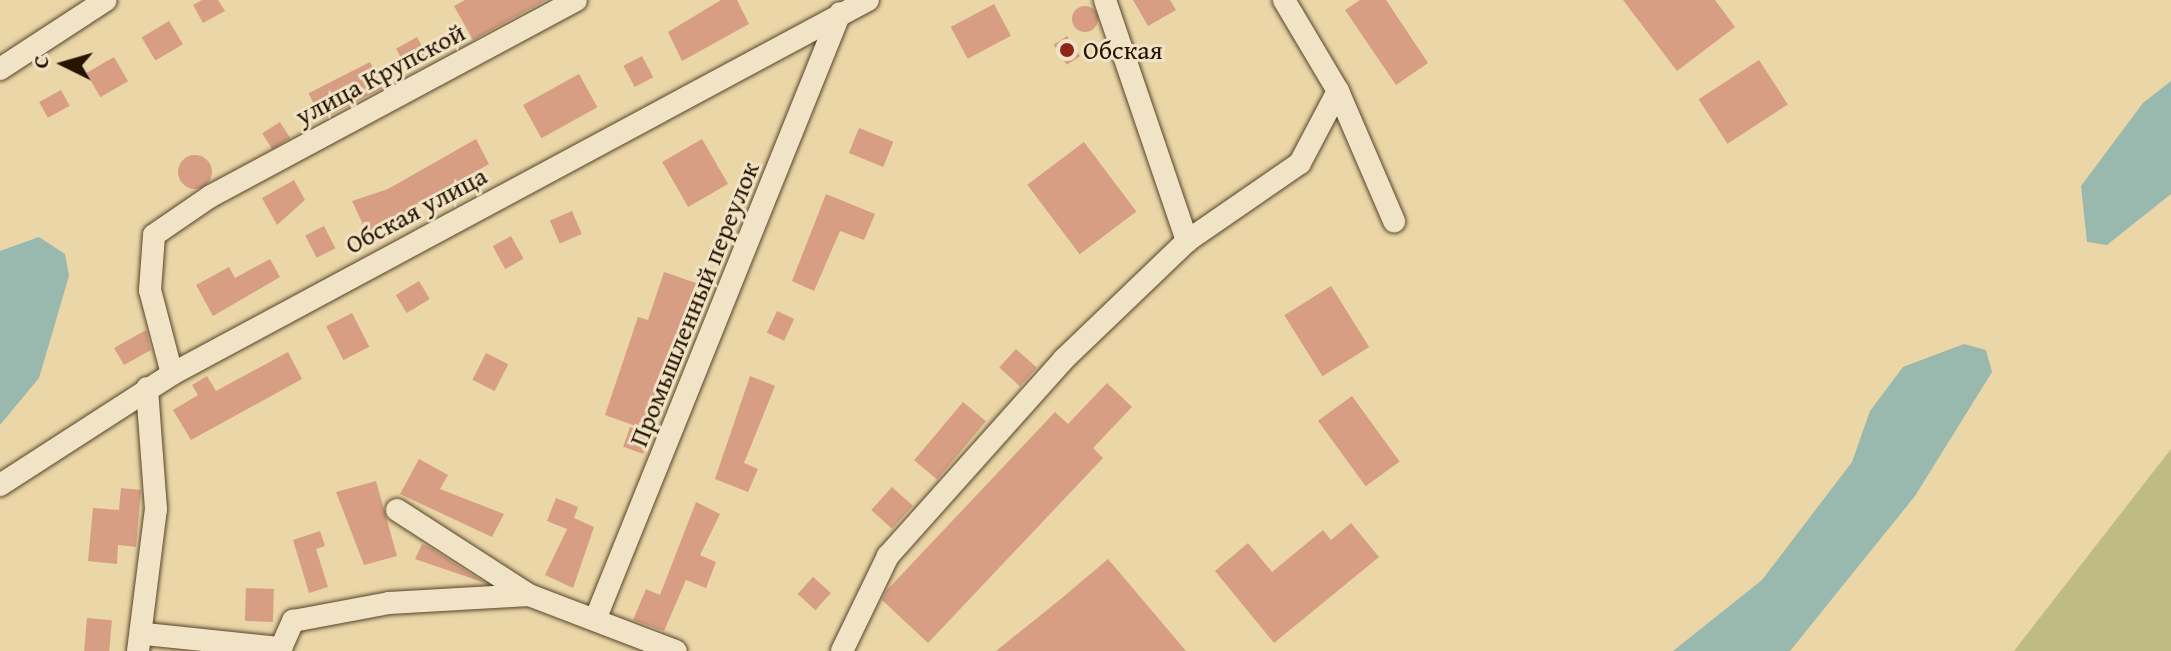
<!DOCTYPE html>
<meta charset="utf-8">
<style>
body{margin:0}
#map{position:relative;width:2171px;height:651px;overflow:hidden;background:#ead6a7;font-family:"Gentium Book Plus",serif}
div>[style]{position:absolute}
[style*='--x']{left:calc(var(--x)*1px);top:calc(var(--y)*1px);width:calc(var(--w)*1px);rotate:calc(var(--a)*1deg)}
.green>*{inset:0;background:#bebc82}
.water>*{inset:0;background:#99b8ae}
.building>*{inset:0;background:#d79e84;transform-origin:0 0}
.round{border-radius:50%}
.roads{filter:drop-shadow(0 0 2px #57442a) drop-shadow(0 0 2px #57442a)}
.minor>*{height:22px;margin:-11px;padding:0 11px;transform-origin:11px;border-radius:11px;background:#f1e4c6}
.dots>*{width:22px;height:22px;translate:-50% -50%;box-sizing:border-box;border:4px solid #f1e4c6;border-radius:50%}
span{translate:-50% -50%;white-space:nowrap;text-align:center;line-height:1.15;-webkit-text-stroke:6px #f1e4c6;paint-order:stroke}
.poi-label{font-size:26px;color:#261401}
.left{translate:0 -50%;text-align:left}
.street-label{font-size:26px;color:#261401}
.north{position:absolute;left:24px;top:24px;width:80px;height:80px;-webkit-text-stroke:6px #f1e4c6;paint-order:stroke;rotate:275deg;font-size:22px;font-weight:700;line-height:32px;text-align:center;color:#261401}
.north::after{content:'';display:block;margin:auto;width:28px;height:36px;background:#261401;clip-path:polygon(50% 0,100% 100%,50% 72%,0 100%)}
</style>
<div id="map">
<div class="green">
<div style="clip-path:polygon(2171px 449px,2171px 651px,2014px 651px)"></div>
</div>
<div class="water">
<div style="clip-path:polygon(2171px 81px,2171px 194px,2107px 245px,2087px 242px,2081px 186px,2143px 103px)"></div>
<div style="clip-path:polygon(39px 237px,65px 254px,69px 276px,39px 378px,0 425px,0 251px)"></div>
<div style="clip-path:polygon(1964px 344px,1986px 350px,1992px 372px,1915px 496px,1790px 651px,1673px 651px,1762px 580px,1852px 462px,1870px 411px,1903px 367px)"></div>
</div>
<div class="building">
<div style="clip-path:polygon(202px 0,218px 0,225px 11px,203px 23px,193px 5px)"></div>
<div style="clip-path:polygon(465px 0,546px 0,473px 40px,454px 6px)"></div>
<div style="clip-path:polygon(721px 0,737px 0,749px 24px,682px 61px,668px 32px)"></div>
<div style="clip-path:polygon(1133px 0,1170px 0,1176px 10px,1148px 26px)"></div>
<div style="clip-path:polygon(1360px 0,1386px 0,1428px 63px,1396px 85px,1345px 10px)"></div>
<div style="clip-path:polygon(1623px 0,1715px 0,1735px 27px,1677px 71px)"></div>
<div style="left:994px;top:4px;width:36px;height:49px;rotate:62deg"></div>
<div class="round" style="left:1072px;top:6px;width:26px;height:26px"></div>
<div style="left:169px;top:21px;width:27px;height:32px;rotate:59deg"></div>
<div style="left:1067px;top:36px;width:24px;height:16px;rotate:57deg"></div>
<div style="left:417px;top:37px;width:26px;height:24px;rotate:61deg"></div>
<div style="left:642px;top:56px;width:24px;height:21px;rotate:62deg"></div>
<div style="left:114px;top:57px;width:28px;height:32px;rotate:60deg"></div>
<div style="left:1759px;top:60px;width:53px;height:72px;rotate:57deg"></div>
<div style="left:370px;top:62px;width:29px;height:69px;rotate:63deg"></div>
<div style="left:579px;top:74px;width:38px;height:64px;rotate:61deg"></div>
<div style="left:61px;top:90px;width:18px;height:25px;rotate:61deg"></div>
<div style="left:280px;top:122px;width:19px;height:21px;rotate:58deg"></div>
<div style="left:859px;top:128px;width:37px;height:27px;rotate:22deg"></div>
<div style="clip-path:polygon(476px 139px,489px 164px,368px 235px,352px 201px,388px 189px)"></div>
<div style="left:702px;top:139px;width:52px;height:46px;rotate:60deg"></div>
<div style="left:1084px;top:142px;width:87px;height:71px;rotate:53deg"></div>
<div class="round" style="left:178px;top:155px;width:34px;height:34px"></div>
<div style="clip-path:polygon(294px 180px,305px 200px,277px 225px,262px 198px)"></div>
<div style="clip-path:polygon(826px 194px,875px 214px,864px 240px,840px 231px,814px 291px,792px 281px)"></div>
<div style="left:572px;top:211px;width:25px;height:24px;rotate:67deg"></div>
<div style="left:324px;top:226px;width:25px;height:21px;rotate:63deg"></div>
<div style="left:511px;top:236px;width:26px;height:21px;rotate:61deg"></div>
<div style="clip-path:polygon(270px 259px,280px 277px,213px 316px,196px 285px,229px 267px,235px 278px)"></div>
<div style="clip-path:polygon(664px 272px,699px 284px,641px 428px,605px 415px,638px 317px,648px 320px)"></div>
<div style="left:419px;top:281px;width:21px;height:27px;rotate:59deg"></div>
<div style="left:1331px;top:286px;width:72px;height:55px;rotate:58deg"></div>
<div style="left:777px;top:311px;width:19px;height:24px;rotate:25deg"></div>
<div style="left:352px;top:313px;width:38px;height:29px;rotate:63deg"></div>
<div style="clip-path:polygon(146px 330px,151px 350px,124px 365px,114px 348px)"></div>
<div style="left:1016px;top:349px;width:28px;height:25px;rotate:42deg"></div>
<div style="clip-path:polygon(288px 352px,302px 379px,191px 440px,173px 410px,198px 395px,192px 385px,207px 376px,216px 391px)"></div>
<div style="left:486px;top:353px;width:25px;height:30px;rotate:27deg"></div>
<div style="clip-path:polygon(750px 376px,775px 386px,744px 463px,758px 469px,748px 492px,715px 479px)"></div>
<div style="clip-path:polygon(1107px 383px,1132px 407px,1093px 448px,1103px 458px,928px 643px,882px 600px,887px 590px,1055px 412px,1068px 424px)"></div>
<div style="left:1352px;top:396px;width:81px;height:42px;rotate:54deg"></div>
<div style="left:963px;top:402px;width:30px;height:76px;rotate:40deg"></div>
<div style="left:630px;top:427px;width:21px;height:21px;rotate:19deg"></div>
<div style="clip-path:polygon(419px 459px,448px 475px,440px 489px,504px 514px,492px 537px,400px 494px)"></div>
<div style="clip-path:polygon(376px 481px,397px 556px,364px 565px,336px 492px)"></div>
<div style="left:892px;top:487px;width:28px;height:31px;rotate:42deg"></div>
<div style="clip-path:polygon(121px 488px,141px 490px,136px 547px,118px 545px,117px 564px,88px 561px,93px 508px,119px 510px)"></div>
<div style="clip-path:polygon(556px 498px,578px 507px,574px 518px,594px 527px,573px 588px,545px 575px,567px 529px,547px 521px)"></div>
<div style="clip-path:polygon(696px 502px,720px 514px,700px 555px,716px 562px,706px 588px,686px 580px,664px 631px,633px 620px,646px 589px,660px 595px)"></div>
<div style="clip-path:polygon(1351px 523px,1379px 557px,1274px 643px,1215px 571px,1248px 543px,1272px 572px,1323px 530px,1331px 540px)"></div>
<div style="clip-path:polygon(320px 531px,325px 546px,316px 549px,328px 587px,309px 593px,293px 540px)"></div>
<div style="clip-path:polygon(422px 544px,429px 547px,485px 583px,415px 559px)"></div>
<div style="clip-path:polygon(1108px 559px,1186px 651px,996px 651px,1062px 598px)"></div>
<div style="left:813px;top:577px;width:24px;height:23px;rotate:42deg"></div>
<div style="left:246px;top:588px;width:28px;height:33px;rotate:2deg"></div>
<div style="left:87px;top:618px;width:25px;height:33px;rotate:5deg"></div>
</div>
<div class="roads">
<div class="minor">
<div style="--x:1105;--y:0;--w:255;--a:71.2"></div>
<div style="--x:1284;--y:0;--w:106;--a:59.3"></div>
<div style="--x:1338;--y:91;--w:142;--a:66.7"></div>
<div style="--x:0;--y:69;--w:126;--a:-33.1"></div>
<div style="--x:172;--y:374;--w:87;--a:-104.7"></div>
<div style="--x:150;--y:290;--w:55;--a:-85.8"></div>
<div style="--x:154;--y:235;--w:69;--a:-34.4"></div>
<div style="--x:211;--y:196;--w:414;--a:-28.2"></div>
<div style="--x:0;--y:485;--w:205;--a:-32.8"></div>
<div style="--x:172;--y:374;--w:790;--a:-28.25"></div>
<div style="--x:397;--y:510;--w:157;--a:32.8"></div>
<div style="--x:597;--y:615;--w:649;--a:-68.02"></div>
<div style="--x:145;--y:634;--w:137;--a:5.9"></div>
<div style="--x:281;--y:648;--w:30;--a:-66"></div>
<div style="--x:293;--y:621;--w:98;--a:-10.6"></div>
<div style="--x:389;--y:603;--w:140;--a:-3.3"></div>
<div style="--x:529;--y:595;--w:157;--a:20.9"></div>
<div style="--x:138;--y:651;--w:143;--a:-82.8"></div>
<div style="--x:156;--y:509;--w:121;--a:-94.3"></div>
<div style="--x:842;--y:651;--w:106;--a:-64.2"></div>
<div style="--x:888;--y:556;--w:264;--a:-48.2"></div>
<div style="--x:1064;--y:359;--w:170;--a:-43.8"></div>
<div style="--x:1187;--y:241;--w:137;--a:-34.6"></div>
<div style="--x:1300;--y:163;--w:81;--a:-62.2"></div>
</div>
</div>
<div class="dots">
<div style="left:1067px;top:50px;background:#8f2418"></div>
</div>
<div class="poi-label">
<span class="left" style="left:1083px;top:50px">Обская</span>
</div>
<div class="street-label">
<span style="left:380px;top:74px;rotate:-28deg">улица Крупской</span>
<span style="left:416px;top:210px;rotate:-28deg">Обская улица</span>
<span style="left:694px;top:304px;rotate:-68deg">Промышленный переулок</span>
</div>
<div class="north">С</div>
</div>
